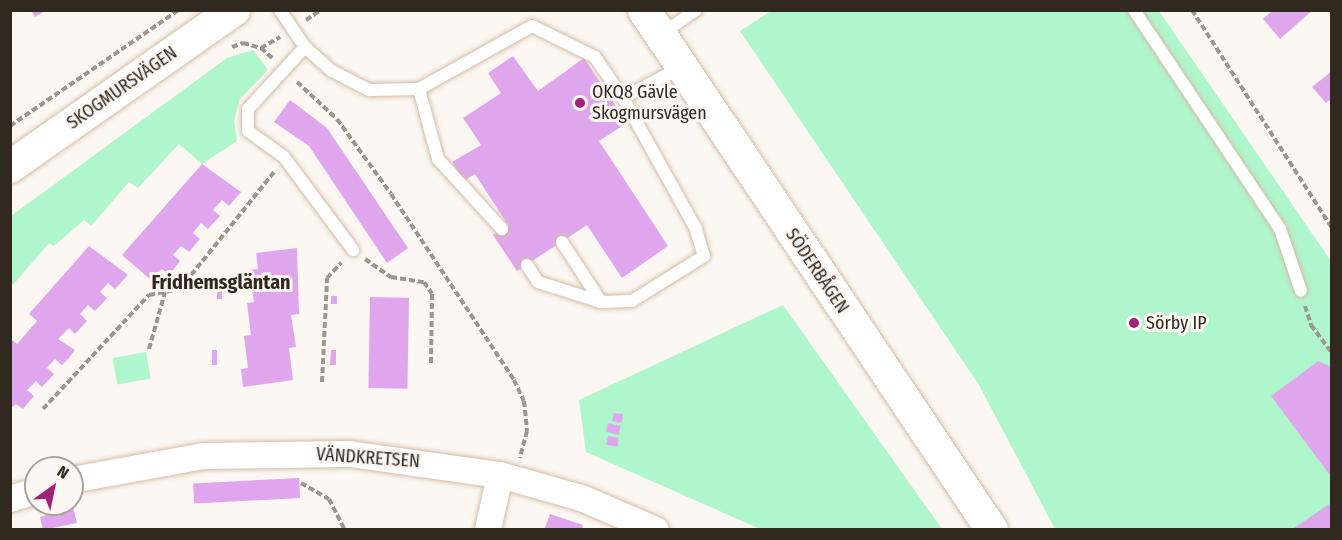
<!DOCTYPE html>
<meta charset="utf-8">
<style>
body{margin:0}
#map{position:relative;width:1342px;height:540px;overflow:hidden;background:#fcf7f2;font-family:"Fira Sans Condensed",sans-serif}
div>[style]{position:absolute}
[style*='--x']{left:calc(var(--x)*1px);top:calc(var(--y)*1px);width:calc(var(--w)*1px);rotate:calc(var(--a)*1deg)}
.green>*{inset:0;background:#aff6cd;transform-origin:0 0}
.building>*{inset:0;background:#e0a6ed;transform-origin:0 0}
.path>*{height:4px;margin-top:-2px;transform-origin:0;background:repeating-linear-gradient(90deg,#9d968f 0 6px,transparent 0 9px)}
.roads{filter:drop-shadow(0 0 2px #d3bca6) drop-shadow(0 0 2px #d3bca6)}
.service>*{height:12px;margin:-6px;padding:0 6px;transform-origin:6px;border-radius:6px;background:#fff}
.minor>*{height:26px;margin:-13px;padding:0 13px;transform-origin:13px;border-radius:13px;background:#fff}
.tertiary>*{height:32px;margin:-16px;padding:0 16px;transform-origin:16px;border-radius:16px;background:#fff}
.dots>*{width:16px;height:16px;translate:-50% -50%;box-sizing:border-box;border:3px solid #fcf7f2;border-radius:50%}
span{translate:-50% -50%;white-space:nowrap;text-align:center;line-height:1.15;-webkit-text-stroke:6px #fcf7f2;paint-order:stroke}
.street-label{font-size:18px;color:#312820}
.poi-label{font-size:18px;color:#312820}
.left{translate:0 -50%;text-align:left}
.neighbourhood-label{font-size:20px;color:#312820;font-weight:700}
.frame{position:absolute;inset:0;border:12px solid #312820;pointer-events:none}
.north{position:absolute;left:24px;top:456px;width:60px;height:60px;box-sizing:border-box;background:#fcf7f2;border:2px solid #aba49e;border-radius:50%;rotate:33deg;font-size:16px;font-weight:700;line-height:24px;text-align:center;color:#312820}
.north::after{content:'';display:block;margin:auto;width:21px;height:27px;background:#9f2378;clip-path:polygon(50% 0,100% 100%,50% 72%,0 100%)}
</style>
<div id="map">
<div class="green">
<div style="clip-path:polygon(771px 11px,1159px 11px,1331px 261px,1331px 529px,1055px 529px,979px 385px,740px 31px)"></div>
<div style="clip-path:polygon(253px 50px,268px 70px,240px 99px,234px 121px,237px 141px,202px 164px,179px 144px,138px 188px,129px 182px,91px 226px,84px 220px,54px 246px,49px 243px,11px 287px,11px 216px,227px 58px)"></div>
<div style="clip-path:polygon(783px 305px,942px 529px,760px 529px,586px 452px,579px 400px)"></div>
<div style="left:146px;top:352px;width:27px;height:34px;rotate:80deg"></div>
</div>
<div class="building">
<div style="clip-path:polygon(31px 10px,47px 10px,35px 17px)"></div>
<div style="clip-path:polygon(1273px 10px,1313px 10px,1280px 39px,1263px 19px)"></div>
<div style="clip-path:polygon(513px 56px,538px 91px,584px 58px,627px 123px,599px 141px,668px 246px,622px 278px,587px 225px,517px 271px,493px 235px,508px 225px,475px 174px,464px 181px,452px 162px,481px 145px,463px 118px,501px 93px,488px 73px)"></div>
<div style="clip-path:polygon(1332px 71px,1332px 98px,1326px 103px,1312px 87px)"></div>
<div style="clip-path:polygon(290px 100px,327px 128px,408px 248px,387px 263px,309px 146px,274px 122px)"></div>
<div style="clip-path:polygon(202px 164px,241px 192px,229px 206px,222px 200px,213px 210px,220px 216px,208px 229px,201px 223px,193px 233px,200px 239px,189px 252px,181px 246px,173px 255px,180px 261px,169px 275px,162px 269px,151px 280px,122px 255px)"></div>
<div style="clip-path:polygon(89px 246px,128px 275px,115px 289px,108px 283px,100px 292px,107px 298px,95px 311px,88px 305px,80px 314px,87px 321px,75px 334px,69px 328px,58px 339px,75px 350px,69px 358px,62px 365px,55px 359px,47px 368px,54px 374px,42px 387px,36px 381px,27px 390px,34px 396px,23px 409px,16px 404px,10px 409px,10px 338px,17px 344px,37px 321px,29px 314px)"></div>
<div style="clip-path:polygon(297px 248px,299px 314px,291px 315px,296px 347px,289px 348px,293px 380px,243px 387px,241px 369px,248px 368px,244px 336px,251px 335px,247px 303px,254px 302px,249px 270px,258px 269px,256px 253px)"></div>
<div style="left:217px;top:284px;width:5px;height:15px"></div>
<div style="left:331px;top:296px;width:6px;height:8px"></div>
<div style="left:370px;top:297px;width:39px;height:91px;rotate:1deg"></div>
<div style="left:212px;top:350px;width:5px;height:15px"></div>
<div style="clip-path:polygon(331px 350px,336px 350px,336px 365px,330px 365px)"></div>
<div style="clip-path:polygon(1318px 361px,1332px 367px,1332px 478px,1271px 396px)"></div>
<div style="clip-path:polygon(614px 413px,623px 414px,622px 423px,612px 421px)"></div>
<div style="left:608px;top:423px;width:13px;height:9px;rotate:13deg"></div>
<div style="left:608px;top:436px;width:11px;height:9px;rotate:10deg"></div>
<div style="left:299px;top:478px;width:20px;height:106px;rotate:87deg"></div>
<div style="clip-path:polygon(1331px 503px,1332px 530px,1291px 530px)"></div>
<div style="clip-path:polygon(73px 507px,77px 523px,43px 530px,40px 517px)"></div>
<div style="clip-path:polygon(550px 514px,583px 525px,582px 530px,544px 530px)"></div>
</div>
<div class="path">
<div style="--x:1192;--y:10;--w:259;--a:57.3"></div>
<div style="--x:306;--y:20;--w:18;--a:-34"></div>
<div style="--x:232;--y:47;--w:12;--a:-20"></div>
<div style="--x:243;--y:43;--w:19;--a:16"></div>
<div style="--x:261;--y:48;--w:22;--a:-30"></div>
<div style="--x:261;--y:48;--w:15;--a:42"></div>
<div style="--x:297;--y:82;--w:54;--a:42.8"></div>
<div style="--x:337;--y:119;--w:92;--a:54.2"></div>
<div style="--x:391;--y:194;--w:223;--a:56.5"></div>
<div style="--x:514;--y:380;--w:23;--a:65"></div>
<div style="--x:524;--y:401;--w:30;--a:84"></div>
<div style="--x:527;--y:431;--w:28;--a:105"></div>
<div style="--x:10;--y:126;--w:205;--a:-34.5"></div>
<div style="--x:365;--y:259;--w:32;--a:35"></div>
<div style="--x:391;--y:277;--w:33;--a:9"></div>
<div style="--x:424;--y:282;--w:14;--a:56"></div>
<div style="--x:432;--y:294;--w:69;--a:90.8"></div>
<div style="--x:1305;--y:306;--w:20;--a:72"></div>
<div style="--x:1311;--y:325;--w:35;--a:53"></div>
<div style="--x:149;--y:349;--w:59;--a:-74.3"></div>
<div style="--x:322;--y:382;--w:104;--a:-87.2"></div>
<div style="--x:327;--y:278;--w:21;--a:-47"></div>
<div style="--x:43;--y:409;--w:156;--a:-47.1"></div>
<div style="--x:149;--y:295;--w:32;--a:-11"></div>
<div style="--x:180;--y:289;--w:151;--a:-51.2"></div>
<div style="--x:301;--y:483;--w:32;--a:30"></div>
<div style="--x:329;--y:499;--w:35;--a:63"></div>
</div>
<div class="roads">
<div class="service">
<div style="--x:280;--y:10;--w:45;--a:56"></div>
<div style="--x:305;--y:47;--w:36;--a:42"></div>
<div style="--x:332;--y:71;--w:42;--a:27.2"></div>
<div style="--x:369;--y:90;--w:50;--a:-1.1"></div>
<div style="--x:419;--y:89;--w:129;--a:-29.1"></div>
<div style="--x:532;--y:26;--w:70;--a:26.2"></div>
<div style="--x:595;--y:57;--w:50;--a:55.7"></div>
<div style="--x:623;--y:98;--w:64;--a:-27.8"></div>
<div style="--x:1134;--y:10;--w:263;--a:56.3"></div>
<div style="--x:1280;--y:229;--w:65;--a:71.3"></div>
<div style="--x:660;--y:35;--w:44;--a:-34.8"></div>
<div style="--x:305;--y:47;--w:84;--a:132.6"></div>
<div style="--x:248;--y:109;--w:22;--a:90"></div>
<div style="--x:248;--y:131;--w:44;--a:35.8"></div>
<div style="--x:284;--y:157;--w:116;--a:53.4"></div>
<div style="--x:419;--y:89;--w:73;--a:74.8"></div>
<div style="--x:438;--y:159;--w:95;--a:47.6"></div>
<div style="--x:562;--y:242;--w:72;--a:57"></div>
<div style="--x:527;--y:265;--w:20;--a:57"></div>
<div style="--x:538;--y:282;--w:66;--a:17.6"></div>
<div style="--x:601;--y:302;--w:31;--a:-2"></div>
<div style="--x:632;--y:301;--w:85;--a:-32"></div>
<div style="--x:704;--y:256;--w:28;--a:-107"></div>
<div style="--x:696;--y:229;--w:150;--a:-119.1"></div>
</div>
<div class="minor">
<div style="--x:72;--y:480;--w:134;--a:-10.3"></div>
<div style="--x:204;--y:456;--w:146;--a:-0.8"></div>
<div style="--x:350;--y:454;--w:151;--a:8"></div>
<div style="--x:500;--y:475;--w:87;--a:15.9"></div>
<div style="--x:584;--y:499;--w:78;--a:23.3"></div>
<div style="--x:10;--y:499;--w:27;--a:-17"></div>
<div style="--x:488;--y:530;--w:56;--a:-77.7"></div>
</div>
<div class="tertiary">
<div style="--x:644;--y:10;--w:626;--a:56.21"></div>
<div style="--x:10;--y:167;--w:274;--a:-35"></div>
</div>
</div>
<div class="dots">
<div style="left:580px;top:103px;background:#9f2378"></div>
<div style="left:1134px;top:323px;background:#9f2378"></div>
</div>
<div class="street-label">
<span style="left:122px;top:88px;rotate:-35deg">SKOGMURSVÄGEN</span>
<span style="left:817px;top:271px;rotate:56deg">SÖDERBÅGEN</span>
<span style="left:368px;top:458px;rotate:4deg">VÄNDKRETSEN</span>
</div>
<div class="poi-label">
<span class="left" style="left:592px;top:103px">OKQ8 Gävle<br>Skogmursvägen</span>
<span class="left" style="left:1146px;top:323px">Sörby IP</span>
</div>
<div class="neighbourhood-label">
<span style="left:221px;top:282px">Fridhemsgläntan</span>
</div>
<div class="frame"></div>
<div class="north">N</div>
</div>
